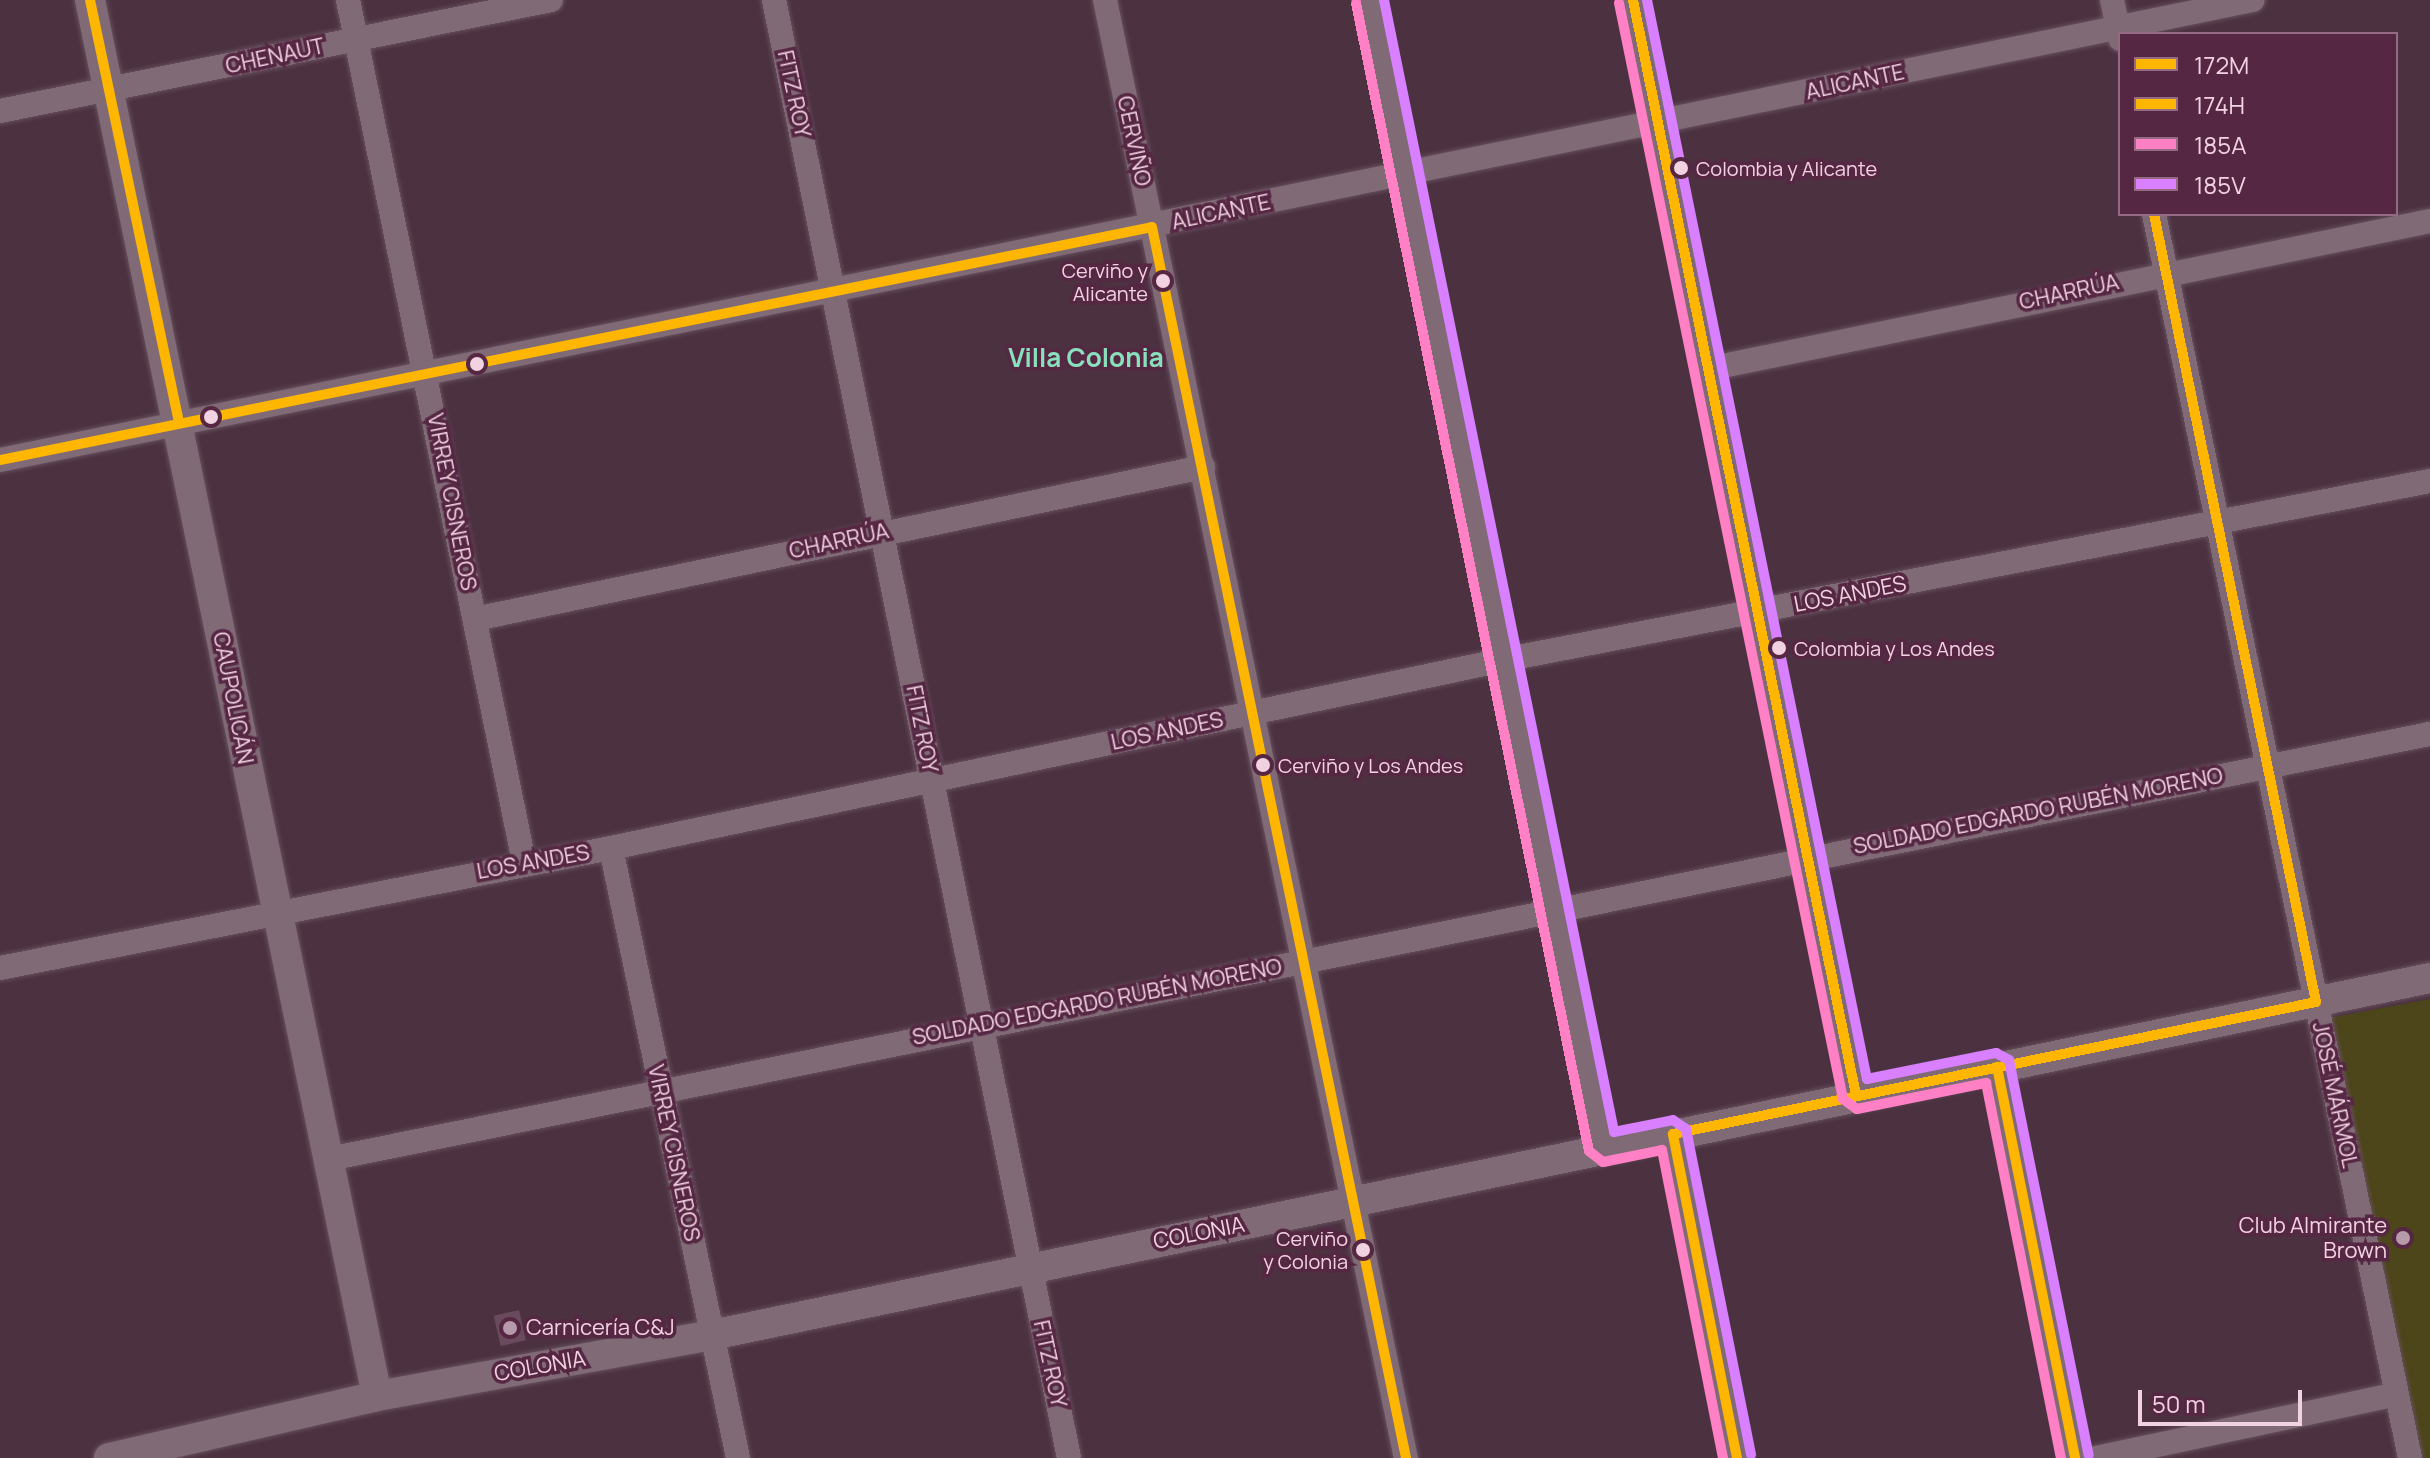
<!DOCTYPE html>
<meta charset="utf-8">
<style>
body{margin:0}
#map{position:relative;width:2430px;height:1458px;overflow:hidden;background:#4c3241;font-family:Manrope,sans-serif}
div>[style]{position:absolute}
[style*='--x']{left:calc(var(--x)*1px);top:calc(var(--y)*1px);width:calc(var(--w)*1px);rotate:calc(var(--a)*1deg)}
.green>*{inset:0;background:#4c461a}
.building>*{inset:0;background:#6a4a5d;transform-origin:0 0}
.roads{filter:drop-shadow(0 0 2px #664f5c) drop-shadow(0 0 2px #664f5c)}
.minor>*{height:24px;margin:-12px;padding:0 12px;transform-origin:12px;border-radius:12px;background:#7f6a76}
.tertiary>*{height:30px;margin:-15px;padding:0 15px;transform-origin:15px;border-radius:15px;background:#7f6a76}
.bus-1>*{height:10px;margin:-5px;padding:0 5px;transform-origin:5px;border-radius:5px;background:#feb600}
.bus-2>*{height:10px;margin:-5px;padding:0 5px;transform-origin:5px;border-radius:5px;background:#feb600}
.bus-3>*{height:10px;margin:-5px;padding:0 5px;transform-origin:5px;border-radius:5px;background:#ff80c5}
.bus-4>*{height:10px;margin:-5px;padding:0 5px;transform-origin:5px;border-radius:5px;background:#d880ff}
.dots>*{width:22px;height:22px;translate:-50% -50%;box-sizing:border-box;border:4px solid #562743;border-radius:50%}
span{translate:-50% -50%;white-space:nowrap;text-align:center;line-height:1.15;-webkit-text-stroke:7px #562743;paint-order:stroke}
.bus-label{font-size:20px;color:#f1d2e1}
.left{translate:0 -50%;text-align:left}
.right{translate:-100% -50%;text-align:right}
.street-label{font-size:22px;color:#f1d2e1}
.poi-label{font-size:22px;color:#f1d2e1}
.quarter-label{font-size:26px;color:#88e0bc;font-weight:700}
.legend{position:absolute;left:2118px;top:32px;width:280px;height:184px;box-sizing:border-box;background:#562743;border:2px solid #946b82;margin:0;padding:10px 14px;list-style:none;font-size:24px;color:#f1d2e1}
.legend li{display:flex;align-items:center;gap:16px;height:40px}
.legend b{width:40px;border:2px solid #946b82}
.scale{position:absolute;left:2138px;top:1390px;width:164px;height:36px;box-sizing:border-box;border:4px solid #f1d2e1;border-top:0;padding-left:10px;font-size:24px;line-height:28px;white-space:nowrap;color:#f1d2e1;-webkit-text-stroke:6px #562743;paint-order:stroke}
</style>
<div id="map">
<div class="green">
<div style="clip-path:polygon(2430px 999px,2430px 1458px,2423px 1458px,2329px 1018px)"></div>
</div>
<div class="building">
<div style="left:519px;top:1310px;width:31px;height:26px;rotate:77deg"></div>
</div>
<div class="roads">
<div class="minor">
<div style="--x:348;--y:0;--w:880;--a:78.46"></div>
<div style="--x:774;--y:0;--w:1488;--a:78.56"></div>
<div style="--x:1105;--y:0;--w:1489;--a:78.34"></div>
<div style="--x:1370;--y:0;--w:1171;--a:78.53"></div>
<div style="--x:1633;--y:0;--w:1117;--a:78.49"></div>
<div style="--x:2112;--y:0;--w:40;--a:78"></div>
<div style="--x:0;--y:111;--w:562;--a:-11.39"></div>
<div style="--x:2154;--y:214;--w:1270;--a:78.37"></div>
<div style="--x:1708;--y:369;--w:737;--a:-11.58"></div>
<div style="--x:0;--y:460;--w:2299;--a:-11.54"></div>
<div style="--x:475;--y:619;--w:744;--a:-11.79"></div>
<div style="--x:611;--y:848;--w:623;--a:78.24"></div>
<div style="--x:0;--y:968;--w:623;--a:-11.11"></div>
<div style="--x:611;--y:848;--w:917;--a:-11.9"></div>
<div style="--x:1508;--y:659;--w:939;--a:-10.93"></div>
<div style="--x:1997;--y:1067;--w:399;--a:78.7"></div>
<div style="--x:1673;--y:1134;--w:330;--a:78.8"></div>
<div style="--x:329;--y:1159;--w:2144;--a:-11.44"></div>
<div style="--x:2096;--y:1458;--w:307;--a:-12"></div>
</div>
<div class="tertiary">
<div style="--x:90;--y:0;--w:1425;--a:78.38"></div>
<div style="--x:109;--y:1458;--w:275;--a:-13"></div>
<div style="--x:377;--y:1396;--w:341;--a:-10.3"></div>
<div style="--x:712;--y:1335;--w:1755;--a:-11.74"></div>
</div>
</div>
<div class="bus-1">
<div style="--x:90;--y:0;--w:431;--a:78.1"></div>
<div style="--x:1152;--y:227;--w:1257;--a:78.34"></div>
<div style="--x:0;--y:460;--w:1175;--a:-11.43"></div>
</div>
<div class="bus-2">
<div style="--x:1633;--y:0;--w:1117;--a:78.49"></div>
<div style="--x:1997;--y:1067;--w:399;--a:78.7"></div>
<div style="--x:1737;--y:1458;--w:330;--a:-101.2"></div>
<div style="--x:1673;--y:1134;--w:656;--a:-11.6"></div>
<div style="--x:2316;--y:1002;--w:804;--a:-101.62"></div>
</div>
<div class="bus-3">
<div style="--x:1356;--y:3;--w:1171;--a:78.53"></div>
<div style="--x:1589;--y:1151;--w:18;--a:38"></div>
<div style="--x:1603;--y:1162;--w:60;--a:-11.5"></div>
<div style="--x:1662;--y:1150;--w:314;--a:78.8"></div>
<div style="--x:1619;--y:3;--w:1119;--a:78.45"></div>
<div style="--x:1843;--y:1099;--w:17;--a:36"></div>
<div style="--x:1857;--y:1109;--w:132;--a:-11.4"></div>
<div style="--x:1986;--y:1083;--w:382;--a:78.7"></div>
</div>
<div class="bus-4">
<div style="--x:1384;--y:0;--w:1155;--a:78.51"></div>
<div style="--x:1614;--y:1132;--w:60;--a:-11.5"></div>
<div style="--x:1673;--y:1120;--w:16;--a:35"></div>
<div style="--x:1686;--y:1129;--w:332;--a:78.7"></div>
<div style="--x:1647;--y:0;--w:1101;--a:78.48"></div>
<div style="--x:1867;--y:1079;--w:132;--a:-11.4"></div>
<div style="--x:1996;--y:1053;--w:15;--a:28"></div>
<div style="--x:2009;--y:1060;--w:403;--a:78.6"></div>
</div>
<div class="dots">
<div style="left:1681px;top:168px;background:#f1d2e1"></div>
<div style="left:1163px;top:281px;background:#f1d2e1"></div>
<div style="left:477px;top:364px;background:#f1d2e1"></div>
<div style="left:211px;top:417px;background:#f1d2e1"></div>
<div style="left:1779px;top:648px;background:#f1d2e1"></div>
<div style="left:1263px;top:765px;background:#f1d2e1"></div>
<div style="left:2403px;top:1238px;background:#b79aa9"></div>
<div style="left:1363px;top:1250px;background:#f1d2e1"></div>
<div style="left:510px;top:1328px;background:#b79aa9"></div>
</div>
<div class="bus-label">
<span class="left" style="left:1696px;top:168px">Colombia y Alicante</span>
<span class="right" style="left:1148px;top:282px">Cerviño y<br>Alicante</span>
<span class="left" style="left:1794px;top:648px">Colombia y Los Andes</span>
<span class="left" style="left:1278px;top:765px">Cerviño y Los Andes</span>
<span class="right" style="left:1348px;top:1250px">Cerviño<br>y Colonia</span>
</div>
<div class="street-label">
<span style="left:275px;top:56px;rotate:-12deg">CHENAUT</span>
<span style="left:1855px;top:82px;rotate:-12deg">ALICANTE</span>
<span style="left:794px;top:94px;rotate:78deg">FITZ ROY</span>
<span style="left:1134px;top:141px;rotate:78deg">CERVIÑO</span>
<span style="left:1221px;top:212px;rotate:-12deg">ALICANTE</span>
<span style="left:2069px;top:292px;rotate:-12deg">CHARRÚA</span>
<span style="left:452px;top:502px;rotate:79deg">VIRREY CISNEROS</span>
<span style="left:839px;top:541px;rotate:-12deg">CHARRÚA</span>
<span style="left:1850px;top:594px;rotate:-11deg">LOS ANDES</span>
<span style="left:233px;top:698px;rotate:79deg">CAUPOLICÁN</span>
<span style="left:922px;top:729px;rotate:79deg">FITZ ROY</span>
<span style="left:1167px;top:731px;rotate:-12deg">LOS ANDES</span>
<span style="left:2038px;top:811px;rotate:-11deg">SOLDADO EDGARDO RUBÉN MORENO</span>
<span style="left:533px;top:862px;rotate:-10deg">LOS ANDES</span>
<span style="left:1097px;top:1002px;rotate:-11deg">SOLDADO EDGARDO RUBÉN MORENO</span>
<span style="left:2335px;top:1095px;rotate:78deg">JOSÉ MÁRMOL</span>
<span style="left:674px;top:1153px;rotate:78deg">VIRREY CISNEROS</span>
<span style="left:1199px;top:1233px;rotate:-11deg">COLONIA</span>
<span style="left:1050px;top:1364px;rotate:78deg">FITZ ROY</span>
<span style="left:540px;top:1366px;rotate:-10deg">COLONIA</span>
</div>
<div class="poi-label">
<span class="right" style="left:2387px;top:1238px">Club Almirante<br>Brown</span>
<span class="left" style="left:526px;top:1328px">Carnicería C&amp;J</span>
</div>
<div class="quarter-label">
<span style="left:1086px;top:358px">Villa Colonia</span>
</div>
<ul class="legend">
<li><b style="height:10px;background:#feb600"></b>172M</li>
<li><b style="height:10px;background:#feb600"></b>174H</li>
<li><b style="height:10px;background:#ff80c5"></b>185A</li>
<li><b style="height:10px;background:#d880ff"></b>185V</li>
</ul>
<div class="scale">50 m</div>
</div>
